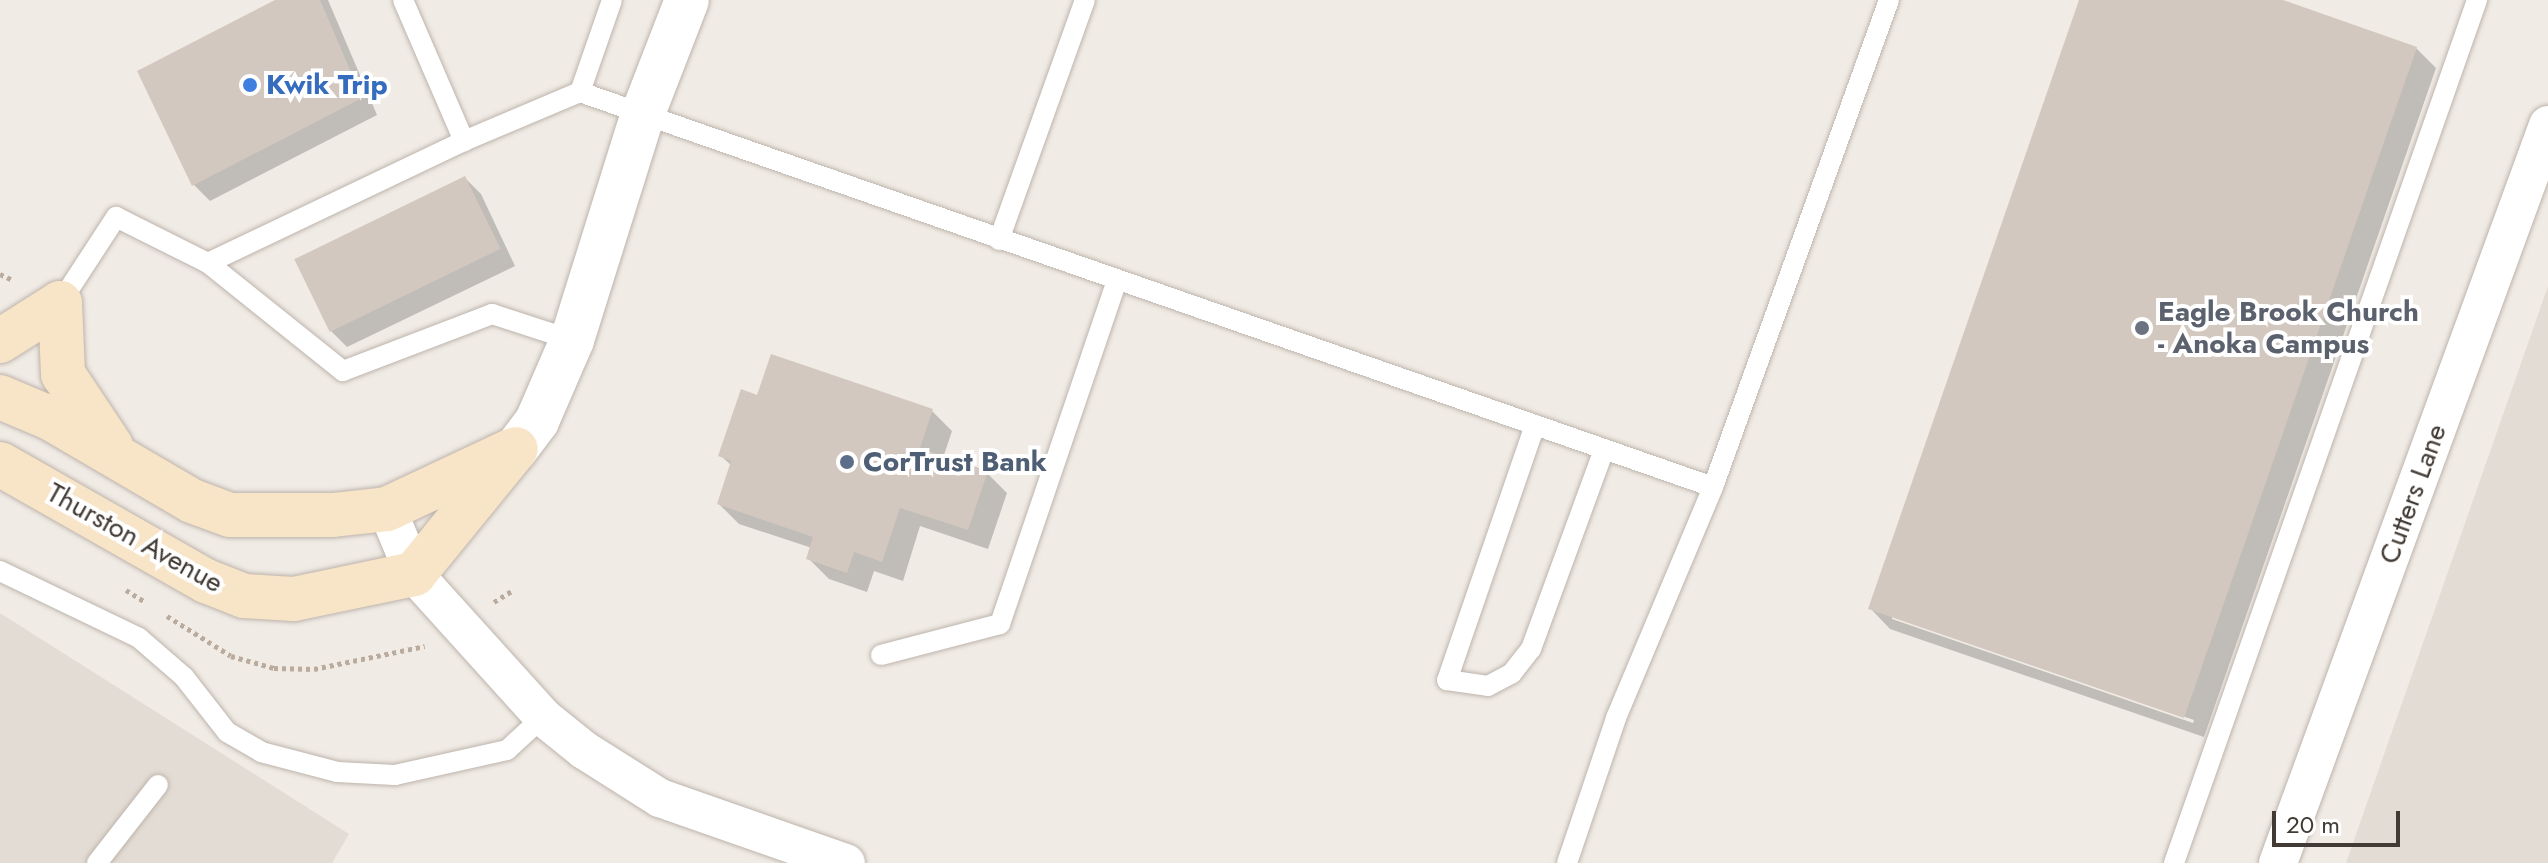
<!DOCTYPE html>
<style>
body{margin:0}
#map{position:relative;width:2548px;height:863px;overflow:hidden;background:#f0ebe5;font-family:Jost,sans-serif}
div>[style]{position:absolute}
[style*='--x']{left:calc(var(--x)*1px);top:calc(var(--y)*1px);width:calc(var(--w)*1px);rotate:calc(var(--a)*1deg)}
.residential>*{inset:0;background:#e3dcd4}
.shadow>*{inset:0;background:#0003}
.building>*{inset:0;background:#d3c8bf;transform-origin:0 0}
.path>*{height:5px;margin-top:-2.5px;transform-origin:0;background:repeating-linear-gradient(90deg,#baab9c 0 4px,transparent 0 8px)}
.roads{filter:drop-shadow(0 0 2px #bdb4ac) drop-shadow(0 0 2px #bdb4ac)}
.service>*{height:20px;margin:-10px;padding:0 10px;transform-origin:10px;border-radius:10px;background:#fff}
.minor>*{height:38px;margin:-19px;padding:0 19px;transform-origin:19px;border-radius:19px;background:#fff}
.tertiary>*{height:44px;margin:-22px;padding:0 22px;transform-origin:22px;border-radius:22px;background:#fff}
.secondary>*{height:44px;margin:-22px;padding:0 22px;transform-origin:22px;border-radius:22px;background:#f8e4c7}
.dots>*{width:22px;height:22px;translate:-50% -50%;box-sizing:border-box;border:4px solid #fff;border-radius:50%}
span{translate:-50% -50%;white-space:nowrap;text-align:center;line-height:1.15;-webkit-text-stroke:8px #fff;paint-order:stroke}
.shop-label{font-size:28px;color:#366cbe;font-weight:700}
.left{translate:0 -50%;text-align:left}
.worship-label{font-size:28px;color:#5b616d;font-weight:700}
.service-label{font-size:28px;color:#4e5e75;font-weight:700}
.street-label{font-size:28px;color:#423b35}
.scale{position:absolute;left:2272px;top:811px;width:128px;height:36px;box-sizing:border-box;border:4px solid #423b35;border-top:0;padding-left:10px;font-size:24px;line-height:28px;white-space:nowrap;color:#423b35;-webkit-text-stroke:6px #fff;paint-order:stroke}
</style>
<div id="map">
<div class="residential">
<div style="clip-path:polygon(2548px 286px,2548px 863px,2346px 863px)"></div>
<div style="clip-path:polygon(0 613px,349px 834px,332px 863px,0 863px)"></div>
</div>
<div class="shadow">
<div style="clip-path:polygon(279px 0,328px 0,377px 115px,210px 201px,193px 184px)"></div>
<div style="clip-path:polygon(evenodd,2081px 0,2277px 0,2416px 48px,2436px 68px,2204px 737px,1890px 629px,1870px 608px,2081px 0,1892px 615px,2194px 720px,2193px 723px,1892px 619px,1892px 615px)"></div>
<div style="clip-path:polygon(465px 178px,481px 194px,515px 266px,347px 347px,331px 331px)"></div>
<div style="clip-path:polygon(772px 357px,932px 411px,952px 431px,943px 458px,987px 473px,1007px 493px,988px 549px,920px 526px,903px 581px,874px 571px,867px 592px,829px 579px,809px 559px,812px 548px,739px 524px,719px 504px,732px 466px,721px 456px,758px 397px)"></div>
</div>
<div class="building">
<div style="clip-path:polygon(275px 0,320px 0,362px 98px,192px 186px,137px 71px)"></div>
<div style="clip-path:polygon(2079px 0,2283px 0,2417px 47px,2184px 718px,1868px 609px)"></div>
<div style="left:465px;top:176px;width:81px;height:190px;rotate:64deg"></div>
<div style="clip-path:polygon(771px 354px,933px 409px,920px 448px,988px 471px,968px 530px,900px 508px,882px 562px,854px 552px,847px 573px,806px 559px,813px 537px,717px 504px,731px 461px,718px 456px,741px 389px,757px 395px)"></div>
</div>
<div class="path">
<div style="--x:0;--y:274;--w:14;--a:25"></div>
<div style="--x:126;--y:590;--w:22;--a:32"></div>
<div style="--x:494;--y:602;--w:22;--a:-32"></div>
<div style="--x:167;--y:616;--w:75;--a:32"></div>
<div style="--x:231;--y:656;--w:45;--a:15.6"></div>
<div style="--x:274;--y:668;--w:40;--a:1.4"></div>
<div style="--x:314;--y:669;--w:113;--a:-11.7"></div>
</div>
<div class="roads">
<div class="service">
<div style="--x:403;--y:0;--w:154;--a:66.6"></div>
<div style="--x:580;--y:92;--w:97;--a:-70.8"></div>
<div style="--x:999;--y:240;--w:255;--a:-70.3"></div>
<div style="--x:208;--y:263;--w:173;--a:38.7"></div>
<div style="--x:343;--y:371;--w:160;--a:-20.9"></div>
<div style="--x:492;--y:314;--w:84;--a:18"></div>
<div style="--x:60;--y:303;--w:103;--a:-56.9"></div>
<div style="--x:116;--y:217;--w:103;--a:26.6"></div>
<div style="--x:208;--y:263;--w:284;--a:-25.5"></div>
<div style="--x:464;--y:141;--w:126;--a:-22.9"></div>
<div style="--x:580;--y:92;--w:1200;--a:19.22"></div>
<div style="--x:1535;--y:425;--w:270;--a:109"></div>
<div style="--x:1447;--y:680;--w:41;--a:8.3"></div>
<div style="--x:1488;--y:686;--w:27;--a:-28"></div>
<div style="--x:1512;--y:673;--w:31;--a:-52"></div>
<div style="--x:1531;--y:649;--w:213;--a:-69.9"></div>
<div style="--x:0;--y:571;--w:154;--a:25.7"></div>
<div style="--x:139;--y:638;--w:60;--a:40.9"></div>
<div style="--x:184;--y:677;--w:70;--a:52"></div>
<div style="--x:227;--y:732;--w:39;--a:30"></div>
<div style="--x:261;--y:752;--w:79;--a:14.7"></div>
<div style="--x:337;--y:772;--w:58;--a:3"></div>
<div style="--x:395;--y:775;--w:115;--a:-12.6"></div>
<div style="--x:507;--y:750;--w:49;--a:-42.5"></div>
<div style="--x:881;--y:655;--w:123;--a:-14.6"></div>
<div style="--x:1000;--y:624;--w:362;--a:-71.2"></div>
<div style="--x:97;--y:863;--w:99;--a:-52"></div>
<div style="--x:1567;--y:863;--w:153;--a:-71.3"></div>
<div style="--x:1616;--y:718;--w:251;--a:-67.2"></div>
<div style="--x:1713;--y:487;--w:518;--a:-70.13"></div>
<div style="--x:2174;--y:863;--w:915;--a:-70.65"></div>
</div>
<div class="minor">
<div style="--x:387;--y:509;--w:70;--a:67.4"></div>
<div style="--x:414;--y:574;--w:193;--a:47.9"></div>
<div style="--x:543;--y:717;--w:53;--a:38.8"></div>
<div style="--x:584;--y:750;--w:90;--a:32.3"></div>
<div style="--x:660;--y:798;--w:197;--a:19.3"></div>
<div style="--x:2278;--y:863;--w:786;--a:-69.9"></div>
</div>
<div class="tertiary">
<div style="--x:516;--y:449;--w:35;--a:-53"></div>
<div style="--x:537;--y:421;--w:88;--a:-66.6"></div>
<div style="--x:572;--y:340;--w:235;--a:-72.6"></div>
<div style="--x:642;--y:116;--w:124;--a:-68.8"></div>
</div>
<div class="secondary">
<div style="--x:60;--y:303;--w:71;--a:87.6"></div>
<div style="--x:63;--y:374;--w:87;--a:56.3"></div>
<div style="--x:0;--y:341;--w:71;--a:-32.3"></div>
<div style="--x:0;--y:397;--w:54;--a:22.8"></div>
<div style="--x:50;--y:418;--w:164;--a:30.3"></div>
<div style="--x:192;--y:501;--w:40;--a:20.2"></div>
<div style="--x:230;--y:515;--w:103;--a:0"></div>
<div style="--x:333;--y:515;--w:54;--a:-6.3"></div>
<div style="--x:387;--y:509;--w:136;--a:-25.2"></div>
<div style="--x:0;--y:464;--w:237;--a:29.6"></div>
<div style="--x:206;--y:581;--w:41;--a:21.5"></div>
<div style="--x:244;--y:596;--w:50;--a:3.4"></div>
<div style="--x:294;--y:599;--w:123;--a:-11.8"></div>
<div style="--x:414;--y:574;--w:161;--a:-50.8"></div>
</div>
</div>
<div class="dots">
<div style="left:250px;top:85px;background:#3f7fe0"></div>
<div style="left:2142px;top:328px;background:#6b7280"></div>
<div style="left:847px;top:462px;background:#5c6f8a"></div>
</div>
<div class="shop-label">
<span class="left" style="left:266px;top:85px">Kwik Trip</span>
</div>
<div class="worship-label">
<span class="left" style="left:2158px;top:328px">Eagle Brook Church<br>- Anoka Campus</span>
</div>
<div class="service-label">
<span class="left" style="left:863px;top:462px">CorTrust Bank</span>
</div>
<div class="street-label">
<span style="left:2413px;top:494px;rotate:-70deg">Cutters Lane</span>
<span style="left:135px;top:538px;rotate:29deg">Thurston Avenue</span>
</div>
<div class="scale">20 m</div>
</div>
